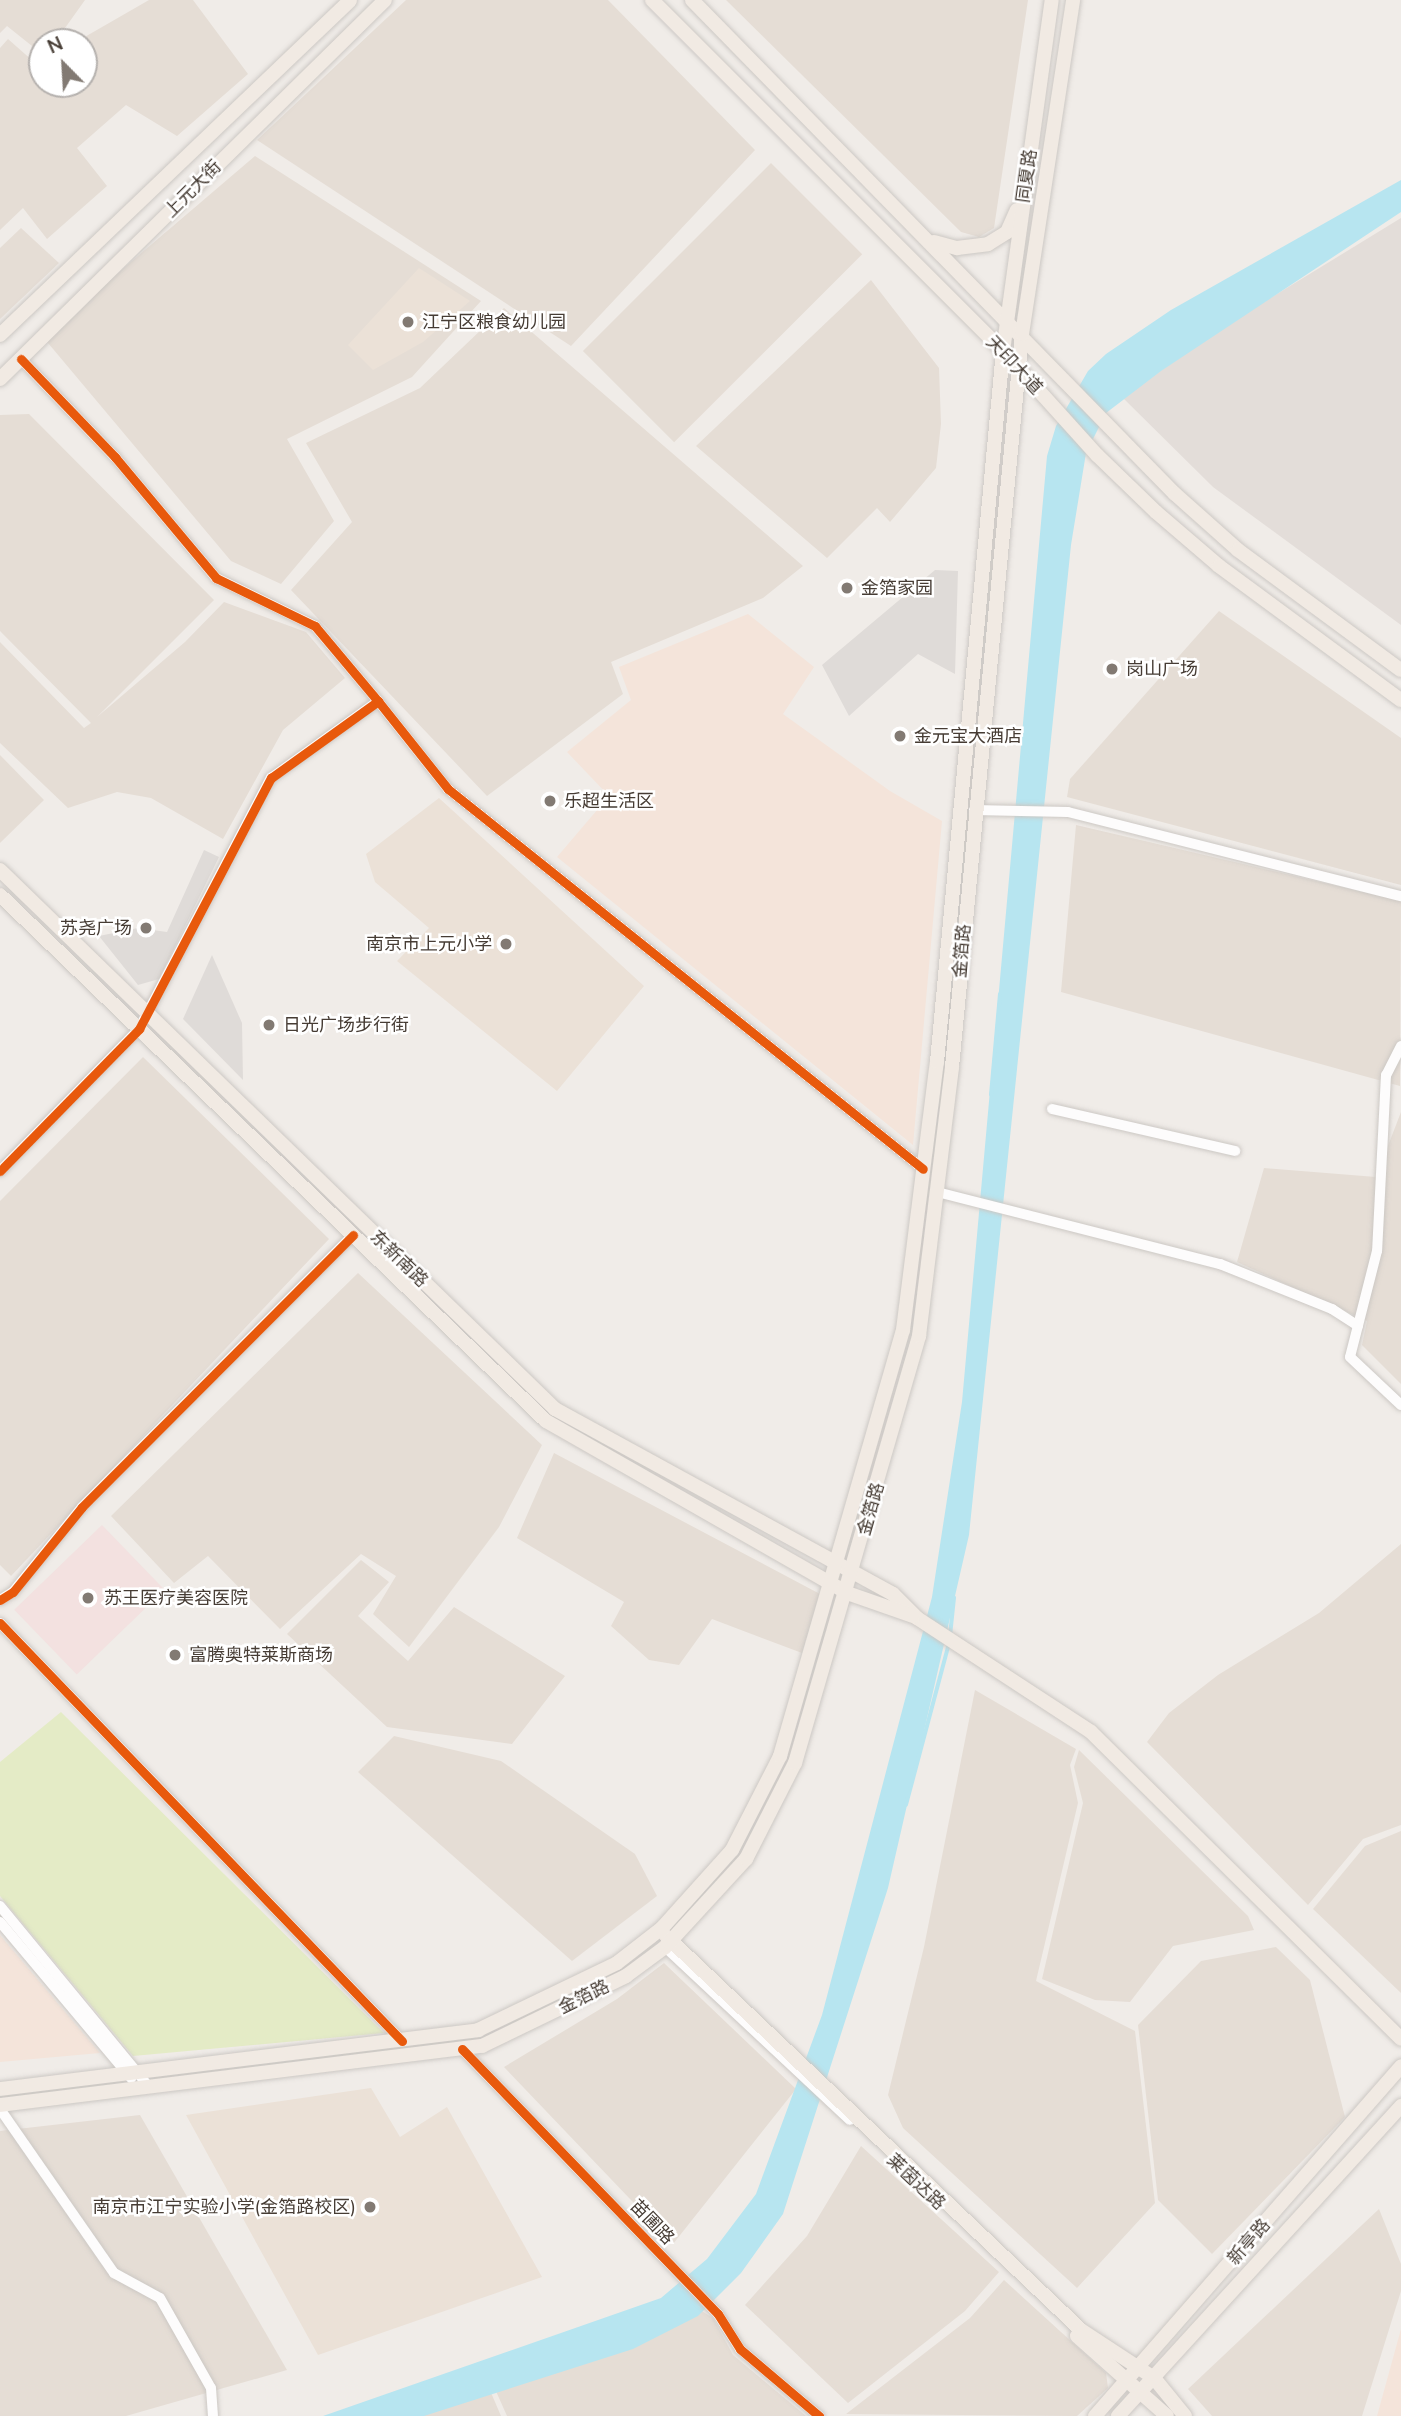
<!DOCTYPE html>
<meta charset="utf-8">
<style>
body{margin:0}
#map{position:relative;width:1401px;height:2416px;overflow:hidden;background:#f0ece8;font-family:"Nunito Sans","Noto Sans SC",sans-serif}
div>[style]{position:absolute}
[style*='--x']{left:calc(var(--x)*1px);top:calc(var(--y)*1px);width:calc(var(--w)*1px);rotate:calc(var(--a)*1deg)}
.residential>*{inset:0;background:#e5ddd5;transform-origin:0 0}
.commercial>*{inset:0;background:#f4e4da}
.industrial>*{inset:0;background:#e3ddd9}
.education>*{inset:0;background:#ebe1d7}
.medical>*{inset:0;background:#f3e1e0;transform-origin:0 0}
.green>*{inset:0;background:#e4ebc6}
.parking>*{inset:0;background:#dfdbd8}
.water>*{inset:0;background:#b7e5f0}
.stream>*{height:3.5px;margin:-1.75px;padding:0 1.75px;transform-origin:1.75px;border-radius:1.75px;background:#b7e5f0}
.roads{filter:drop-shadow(0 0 2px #ccc8c4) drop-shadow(0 0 2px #ccc8c4)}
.minor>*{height:10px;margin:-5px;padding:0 5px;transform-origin:5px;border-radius:5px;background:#fdfcfc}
.major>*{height:14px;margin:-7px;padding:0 7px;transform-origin:7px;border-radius:7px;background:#f1eae3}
.cycleway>*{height:9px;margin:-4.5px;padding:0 4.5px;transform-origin:4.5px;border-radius:4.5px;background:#e8590c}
.dots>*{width:19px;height:19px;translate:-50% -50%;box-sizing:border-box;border:4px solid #fff;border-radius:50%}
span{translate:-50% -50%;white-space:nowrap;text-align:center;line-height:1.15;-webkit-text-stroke:5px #fff;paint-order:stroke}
.street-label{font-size:18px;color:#463c34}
.poi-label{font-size:18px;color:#463c34}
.left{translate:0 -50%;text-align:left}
.right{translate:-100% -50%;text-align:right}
.north{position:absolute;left:28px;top:28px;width:70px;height:70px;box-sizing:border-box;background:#fff;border:2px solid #b5b1ae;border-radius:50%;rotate:336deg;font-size:19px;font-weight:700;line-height:28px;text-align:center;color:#463c34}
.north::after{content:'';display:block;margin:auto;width:24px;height:32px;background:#827a73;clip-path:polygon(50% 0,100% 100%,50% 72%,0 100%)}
</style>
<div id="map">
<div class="residential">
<div style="clip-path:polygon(0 0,85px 0,55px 42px,42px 42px,42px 54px,7px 26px,0 33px)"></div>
<div style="clip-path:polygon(149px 0,193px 0,248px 74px,177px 136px,126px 105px,77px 148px,107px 186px,47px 239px,23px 208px,0 230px,0 48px,8px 39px,42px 69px,42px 84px,84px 84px,84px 42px,76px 42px)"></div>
<div style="clip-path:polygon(406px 0,608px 0,755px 150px,571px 346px,257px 140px)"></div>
<div style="clip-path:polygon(726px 0,1028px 0,994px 228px,979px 237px,961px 232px)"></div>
<div style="clip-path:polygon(255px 156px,481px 301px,412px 377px,287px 439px,334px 521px,281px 584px,231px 561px,43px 337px)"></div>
<div style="left:771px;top:163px;width:129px;height:266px;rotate:45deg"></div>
<div style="clip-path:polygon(21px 228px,59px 263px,0 319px,0 248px)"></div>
<div style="clip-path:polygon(871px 280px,939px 368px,941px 424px,936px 468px,890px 522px,877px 508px,827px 558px,696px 446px)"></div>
<div style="clip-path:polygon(504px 308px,803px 566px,763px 598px,611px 662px,623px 694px,487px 796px,291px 590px,352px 522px,306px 443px,420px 388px)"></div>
<div style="clip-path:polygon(29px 414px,214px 600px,97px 717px,185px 642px,224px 602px,306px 632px,345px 678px,283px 730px,223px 839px,151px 798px,117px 792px,68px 808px,0 743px,0 642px,84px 728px,91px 723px,0 631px,0 415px)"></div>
<div style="clip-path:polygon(1219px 611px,1401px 738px,1401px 885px,1067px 797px,1070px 779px)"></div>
<div style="clip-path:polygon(0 755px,44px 800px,0 843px)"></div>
<div style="clip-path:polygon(1076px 825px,1401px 901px,1400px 1086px,1061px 992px)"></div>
<div style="clip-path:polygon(143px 1057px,329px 1239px,11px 1576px,0 1565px,0 1201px)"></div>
<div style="clip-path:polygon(1401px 1112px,1401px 1384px,1362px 1345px,1367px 1321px,1237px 1262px,1264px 1168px,1376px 1177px)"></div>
<div style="clip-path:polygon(358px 1273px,542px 1445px,499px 1527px,409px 1647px,373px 1614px,396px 1576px,361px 1554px,280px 1629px,208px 1556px,174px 1583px,111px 1516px)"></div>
<div style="clip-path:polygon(554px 1453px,820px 1594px,802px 1653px,712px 1619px,679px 1665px,649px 1660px,611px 1626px,624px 1602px,517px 1538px)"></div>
<div style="clip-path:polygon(1401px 1544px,1401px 1825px,1363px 1839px,1308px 1905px,1147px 1742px,1169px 1713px,1218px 1675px,1319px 1613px)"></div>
<div style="clip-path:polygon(361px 1560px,389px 1582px,358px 1616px,408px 1661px,454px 1607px,565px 1676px,512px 1744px,387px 1727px,287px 1634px)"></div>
<div style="clip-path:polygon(975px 1690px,1076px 1749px,1070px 1765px,1078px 1803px,1036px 1981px,1135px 2031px,1155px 2203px,1077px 2288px,903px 2128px,888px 2095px,924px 1947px)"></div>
<div style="clip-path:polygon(394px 1736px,501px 1761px,635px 1854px,657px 1896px,572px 1961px,358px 1772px)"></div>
<div style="clip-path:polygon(1079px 1750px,1248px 1916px,1254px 1930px,1173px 1946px,1130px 2002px,1095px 2000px,1042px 1979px,1083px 1803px,1074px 1767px)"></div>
<div style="clip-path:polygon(1401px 1831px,1401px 1993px,1313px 1909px,1365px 1846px)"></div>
<div style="clip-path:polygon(1276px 1947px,1310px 1980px,1345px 2117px,1212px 2254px,1158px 2200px,1138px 2025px,1201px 1961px)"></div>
<div style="clip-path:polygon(664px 1963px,796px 2089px,673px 2244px,504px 2067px,617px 1999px)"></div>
<div style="clip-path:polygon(140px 2115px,287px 2370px,126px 2416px,0 2416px,0 2131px)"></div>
<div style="clip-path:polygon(861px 2146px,999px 2272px,965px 2311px,848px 2403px,745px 2305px,807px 2236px)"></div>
<div style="clip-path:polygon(1379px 2209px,1401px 2264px,1401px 2291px,1362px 2416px,1212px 2416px,1188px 2389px)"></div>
<div style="clip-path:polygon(1004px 2280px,1106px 2373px,1108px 2388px,1077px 2416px,846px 2414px,970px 2318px)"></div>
<div style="clip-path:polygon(692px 2305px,713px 2318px,733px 2355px,806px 2416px,507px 2416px,491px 2380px)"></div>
<div style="clip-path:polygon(486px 2381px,501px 2416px,386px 2416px)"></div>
</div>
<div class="commercial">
<div style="clip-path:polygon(748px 614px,814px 667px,783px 714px,890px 791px,942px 821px,913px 1145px,557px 857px,609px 796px,567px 752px,631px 700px,619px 667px)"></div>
<div style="clip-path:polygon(0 1935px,100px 2053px,0 2062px)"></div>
<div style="clip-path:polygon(1401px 2329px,1401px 2416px,1377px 2416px)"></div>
</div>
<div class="industrial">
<div style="clip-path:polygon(1401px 218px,1401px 625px,1213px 487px,1122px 397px,1241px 316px)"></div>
</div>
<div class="education">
<div style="clip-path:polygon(419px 268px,470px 301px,423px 342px,373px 370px,348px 345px)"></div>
<div style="clip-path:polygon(439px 798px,644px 986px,557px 1091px,397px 961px,429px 928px,375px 882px,366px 854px)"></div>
<div style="clip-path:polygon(371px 2088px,400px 2137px,447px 2107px,542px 2277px,318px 2355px,186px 2115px)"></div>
</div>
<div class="medical">
<div style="left:102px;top:1525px;width:90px;height:122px;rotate:46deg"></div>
</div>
<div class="green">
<div style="clip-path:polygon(61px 1712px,384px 2033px,133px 2056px,0 1896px,0 1762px)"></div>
</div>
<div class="parking">
<div style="clip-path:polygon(935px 570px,958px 571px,955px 674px,918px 654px,849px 716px,822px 665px)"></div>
<div style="clip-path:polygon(204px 850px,219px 857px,159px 979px,138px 985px,99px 936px,138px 928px,167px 932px)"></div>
<div style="clip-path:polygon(212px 955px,242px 1023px,243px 1080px,183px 1019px)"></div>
</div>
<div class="water">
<div style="clip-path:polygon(1401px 180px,1401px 212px,1161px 371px,1106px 413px,1086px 453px,1071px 545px,969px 1535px,888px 1888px,783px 2214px,741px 2273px,698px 2316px,633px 2349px,424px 2416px,323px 2416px,661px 2298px,707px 2259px,756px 2194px,822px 2015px,932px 1597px,962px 1402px,1047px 456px,1056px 426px,1088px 371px,1106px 354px,1171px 310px)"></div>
</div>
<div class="stream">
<div style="--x:991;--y:1095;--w:101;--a:-84.9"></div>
<div style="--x:950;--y:1636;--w:38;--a:-84"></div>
<div style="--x:906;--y:1805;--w:168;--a:-75.1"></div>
</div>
<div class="roads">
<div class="minor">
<div style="--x:21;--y:359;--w:136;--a:46.2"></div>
<div style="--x:115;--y:457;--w:158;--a:50.1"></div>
<div style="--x:216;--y:578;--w:110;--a:25.9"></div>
<div style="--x:315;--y:626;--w:98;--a:50"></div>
<div style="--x:974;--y:810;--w:94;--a:1.2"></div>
<div style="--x:1068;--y:812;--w:343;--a:14.2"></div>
<div style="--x:1401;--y:1046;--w:33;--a:117"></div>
<div style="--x:1386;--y:1075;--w:176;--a:92.9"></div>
<div style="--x:1377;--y:1251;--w:109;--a:104.3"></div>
<div style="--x:1350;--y:1357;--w:70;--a:43.3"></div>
<div style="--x:1052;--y:1109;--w:188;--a:12.9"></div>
<div style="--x:0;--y:1171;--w:199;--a:-45.6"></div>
<div style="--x:139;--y:1029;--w:284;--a:-62.3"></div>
<div style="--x:271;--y:778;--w:132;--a:-35.7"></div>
<div style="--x:378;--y:701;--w:112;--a:51.5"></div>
<div style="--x:448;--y:789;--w:608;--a:38.66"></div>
<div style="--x:937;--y:1192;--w:292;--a:14.3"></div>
<div style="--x:1220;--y:1264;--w:121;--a:21.9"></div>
<div style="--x:1332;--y:1309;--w:31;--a:33"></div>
<div style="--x:0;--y:1600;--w:15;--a:-32"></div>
<div style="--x:13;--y:1592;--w:109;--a:-50.9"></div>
<div style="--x:82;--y:1507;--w:384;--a:-45.1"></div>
<div style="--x:0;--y:1623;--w:580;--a:46.12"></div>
<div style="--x:0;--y:1906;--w:236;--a:50.5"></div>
<div style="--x:0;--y:1922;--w:204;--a:50"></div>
<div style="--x:665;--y:1947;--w:253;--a:43.1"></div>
<div style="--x:462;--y:2049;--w:368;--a:46"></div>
<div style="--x:718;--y:2314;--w:41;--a:57.8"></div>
<div style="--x:740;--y:2349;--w:104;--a:40.3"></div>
<div style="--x:0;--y:2109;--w:200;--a:55.2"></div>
<div style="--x:114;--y:2273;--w:52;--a:28.5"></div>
<div style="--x:160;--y:2298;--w:103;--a:60.5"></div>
<div style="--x:211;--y:2388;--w:28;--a:86"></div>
</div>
<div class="major">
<div style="--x:652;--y:0;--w:496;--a:45"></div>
<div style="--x:1003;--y:351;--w:140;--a:47.9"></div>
<div style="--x:1097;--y:455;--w:82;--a:44"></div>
<div style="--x:1156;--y:512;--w:83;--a:40.6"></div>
<div style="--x:1219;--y:566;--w:226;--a:36.4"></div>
<div style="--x:692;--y:0;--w:691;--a:45.65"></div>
<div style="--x:1175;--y:494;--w:84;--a:41.6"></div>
<div style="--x:1238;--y:550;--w:202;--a:36.4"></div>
<div style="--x:934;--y:242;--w:24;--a:15"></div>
<div style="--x:957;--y:248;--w:31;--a:-7"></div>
<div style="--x:988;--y:244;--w:22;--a:-32"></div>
<div style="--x:1007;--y:232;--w:24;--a:-66"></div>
<div style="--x:0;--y:335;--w:484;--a:-43.7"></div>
<div style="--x:0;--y:379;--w:540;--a:-44.55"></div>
<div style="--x:0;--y:870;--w:774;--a:44.16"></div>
<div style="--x:555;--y:1409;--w:385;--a:28.7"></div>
<div style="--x:893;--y:1594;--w:34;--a:45"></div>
<div style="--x:917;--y:1618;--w:208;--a:33.2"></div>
<div style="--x:1091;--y:1732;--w:436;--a:44.7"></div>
<div style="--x:0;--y:895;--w:758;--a:43.93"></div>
<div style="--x:546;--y:1421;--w:347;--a:29.7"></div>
<div style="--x:847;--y:1593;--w:70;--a:19.2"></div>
<div style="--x:666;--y:1936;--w:572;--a:43.51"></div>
<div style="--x:1081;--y:2330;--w:87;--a:33.3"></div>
<div style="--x:1154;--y:2378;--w:49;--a:50.8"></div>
<div style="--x:0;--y:2089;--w:482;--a:-7"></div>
<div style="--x:478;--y:2030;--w:154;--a:-25.7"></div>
<div style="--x:617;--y:1963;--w:57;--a:-37.9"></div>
<div style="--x:662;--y:1928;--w:105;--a:-48.1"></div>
<div style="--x:732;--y:1850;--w:106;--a:-62.9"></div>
<div style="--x:780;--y:1756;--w:443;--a:-73.9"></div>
<div style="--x:903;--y:1330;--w:270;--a:-82.8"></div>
<div style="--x:937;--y:1062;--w:714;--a:-84.7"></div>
<div style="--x:1003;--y:351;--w:354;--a:-82.1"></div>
<div style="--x:0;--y:2105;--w:486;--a:-7"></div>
<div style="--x:482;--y:2046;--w:160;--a:-25.9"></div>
<div style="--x:626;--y:1976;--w:49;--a:-36.6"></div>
<div style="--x:665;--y:1947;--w:120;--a:-47.4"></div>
<div style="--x:746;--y:1859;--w:108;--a:-63"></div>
<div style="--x:795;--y:1763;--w:445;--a:-73.8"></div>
<div style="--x:919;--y:1336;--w:271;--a:-83"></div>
<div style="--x:952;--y:1067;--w:736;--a:-84.54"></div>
<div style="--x:1022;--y:334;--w:338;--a:-81.3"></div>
<div style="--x:1077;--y:2336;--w:120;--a:41.6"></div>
<div style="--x:1095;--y:2416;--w:465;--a:-48.8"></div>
<div style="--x:1118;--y:2416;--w:420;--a:-47.6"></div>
</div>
</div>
<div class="cycleway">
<div style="--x:21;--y:359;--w:136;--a:46.2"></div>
<div style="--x:115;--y:457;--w:158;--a:50.1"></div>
<div style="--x:216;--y:578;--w:110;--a:25.9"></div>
<div style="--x:315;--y:626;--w:98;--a:50"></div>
<div style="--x:0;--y:1171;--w:199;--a:-45.6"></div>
<div style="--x:139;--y:1029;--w:284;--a:-62.3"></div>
<div style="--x:271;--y:778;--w:132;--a:-35.7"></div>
<div style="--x:378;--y:701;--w:112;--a:51.5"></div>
<div style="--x:448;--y:789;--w:608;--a:38.66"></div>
<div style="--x:0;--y:1600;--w:15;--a:-32"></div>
<div style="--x:13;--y:1592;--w:109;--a:-50.9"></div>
<div style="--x:82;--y:1507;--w:384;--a:-45.1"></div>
<div style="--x:0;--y:1623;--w:580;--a:46.12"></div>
<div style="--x:462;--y:2049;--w:368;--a:46"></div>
<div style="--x:718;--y:2314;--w:41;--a:57.8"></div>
<div style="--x:740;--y:2349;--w:104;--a:40.3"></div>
</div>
<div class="dots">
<div style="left:408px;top:322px;background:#827a73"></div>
<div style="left:847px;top:588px;background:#827a73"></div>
<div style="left:1112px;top:669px;background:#827a73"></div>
<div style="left:900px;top:736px;background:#827a73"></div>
<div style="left:550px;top:801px;background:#827a73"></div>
<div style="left:146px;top:928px;background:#827a73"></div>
<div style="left:506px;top:944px;background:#827a73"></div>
<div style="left:269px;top:1025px;background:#827a73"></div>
<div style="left:88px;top:1598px;background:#827a73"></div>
<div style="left:175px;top:1655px;background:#827a73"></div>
<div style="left:370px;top:2207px;background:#827a73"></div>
</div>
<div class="street-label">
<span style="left:1027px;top:176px;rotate:-82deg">同夏路</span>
<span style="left:193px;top:189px;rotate:-45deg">上元大街</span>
<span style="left:1014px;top:365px;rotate:47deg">天印大道</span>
<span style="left:962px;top:951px;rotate:-85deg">金箔路</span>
<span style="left:399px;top:1259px;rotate:44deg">东新南路</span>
<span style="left:871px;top:1509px;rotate:-74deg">金箔路</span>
<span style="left:584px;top:1997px;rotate:-26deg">金箔路</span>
<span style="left:916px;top:2182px;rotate:43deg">莱茵达路</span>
<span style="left:652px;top:2222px;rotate:46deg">苗圃路</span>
<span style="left:1249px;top:2242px;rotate:-49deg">新亭路</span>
</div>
<div class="poi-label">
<span class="left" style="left:422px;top:322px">江宁区粮食幼儿园</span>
<span class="left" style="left:861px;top:588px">金箔家园</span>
<span class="left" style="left:1126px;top:669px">岗山广场</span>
<span class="left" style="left:914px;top:736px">金元宝大酒店</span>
<span class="left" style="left:564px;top:801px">乐超生活区</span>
<span class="right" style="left:132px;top:928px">苏尧广场</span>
<span class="right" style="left:492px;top:944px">南京市上元小学</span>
<span class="left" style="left:283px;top:1025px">日光广场步行街</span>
<span class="left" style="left:104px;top:1598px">苏王医疗美容医院</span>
<span class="left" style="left:189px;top:1655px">富腾奥特莱斯商场</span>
<span class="right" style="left:356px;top:2207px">南京市江宁实验小学(金箔路校区)</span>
</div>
<div class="north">N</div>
</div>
